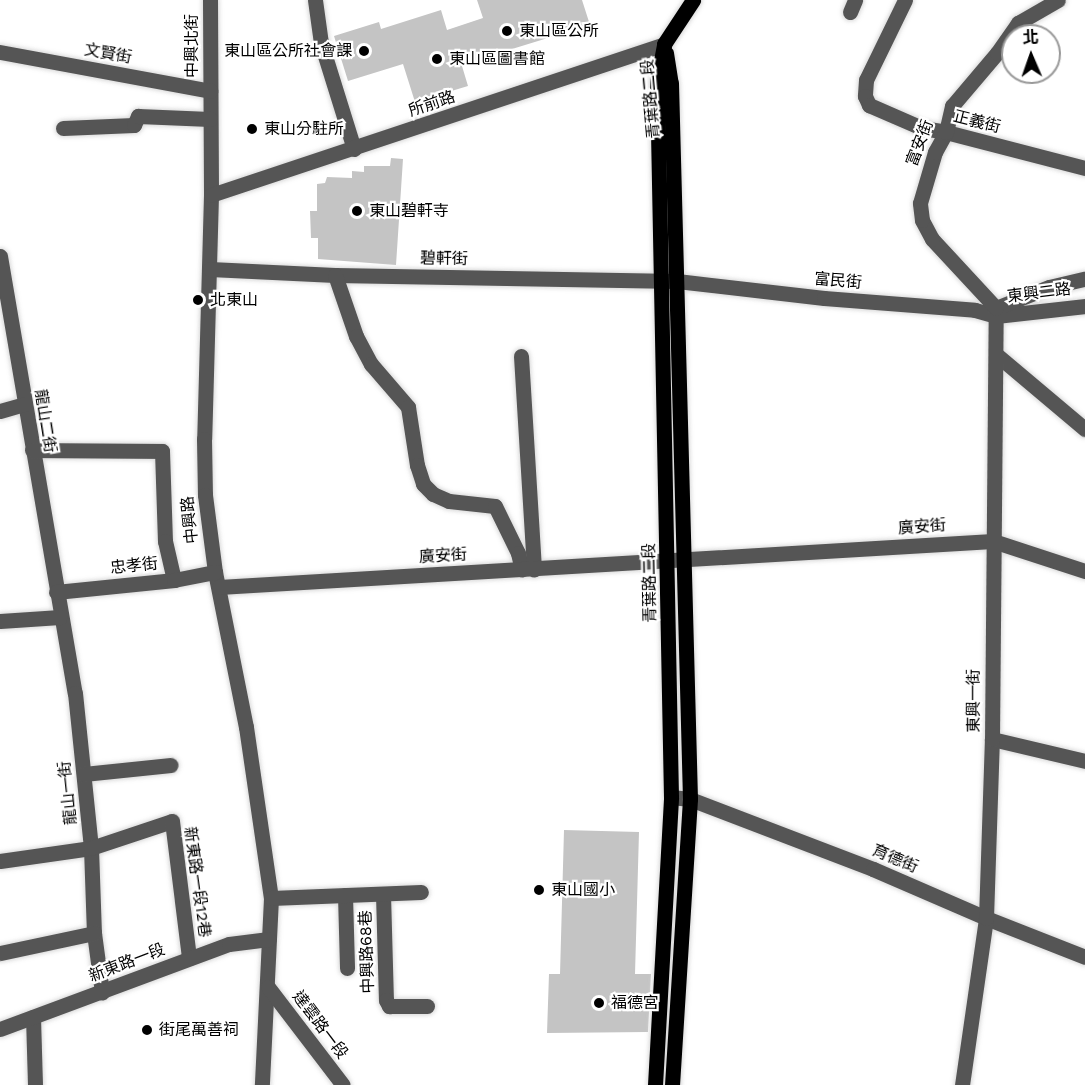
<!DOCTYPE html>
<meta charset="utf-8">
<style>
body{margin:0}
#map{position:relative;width:1085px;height:1085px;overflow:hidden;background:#fff;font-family:"Work Sans","Noto Sans TC",sans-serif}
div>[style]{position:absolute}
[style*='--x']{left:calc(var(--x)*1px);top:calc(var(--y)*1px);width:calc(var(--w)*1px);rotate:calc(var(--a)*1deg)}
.building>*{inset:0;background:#c4c4c4}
.roads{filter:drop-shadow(0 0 2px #dbdbdb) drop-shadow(0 0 2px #dbdbdb)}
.minor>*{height:15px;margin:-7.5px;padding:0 7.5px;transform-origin:7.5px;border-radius:7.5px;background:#555}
.major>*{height:15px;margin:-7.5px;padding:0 7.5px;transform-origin:7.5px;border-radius:7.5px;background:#000}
.dots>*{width:16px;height:16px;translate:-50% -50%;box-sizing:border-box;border:3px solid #fff;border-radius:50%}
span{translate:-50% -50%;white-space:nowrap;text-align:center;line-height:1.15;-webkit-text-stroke:4.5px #fff;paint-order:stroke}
.poi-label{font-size:16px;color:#000}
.left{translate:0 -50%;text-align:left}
.right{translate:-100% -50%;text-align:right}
.street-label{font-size:16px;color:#000}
.north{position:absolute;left:1001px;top:24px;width:60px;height:60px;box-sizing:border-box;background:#fff;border:2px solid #999;border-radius:50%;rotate:358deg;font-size:16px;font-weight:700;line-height:24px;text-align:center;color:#000}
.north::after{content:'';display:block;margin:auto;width:21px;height:27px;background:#000;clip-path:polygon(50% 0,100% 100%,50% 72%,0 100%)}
</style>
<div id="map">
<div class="building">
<div style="clip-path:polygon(477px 0,582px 0,590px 25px,466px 63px,462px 66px,468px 86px,415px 102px,403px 64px,348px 81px,334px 36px,379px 22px,381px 29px,441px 10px,447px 30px,483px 18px)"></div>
<div style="clip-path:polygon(391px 158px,403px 159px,396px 265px,318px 259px,318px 238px,311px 238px,310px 211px,317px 211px,317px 184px,325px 183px,327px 177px,352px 178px,352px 171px,364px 172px,364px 166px,390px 166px)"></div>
<div style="clip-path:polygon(564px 830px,639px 832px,635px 974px,651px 974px,648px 1032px,547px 1033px,549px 974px,560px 974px)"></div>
</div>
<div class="roads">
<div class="minor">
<div style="--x:210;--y:0;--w:195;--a:89.7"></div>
<div style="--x:211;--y:195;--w:244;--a:91.6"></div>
<div style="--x:204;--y:439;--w:56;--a:89"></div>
<div style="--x:205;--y:495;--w:78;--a:82.6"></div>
<div style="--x:215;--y:572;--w:158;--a:78.7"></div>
<div style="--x:246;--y:727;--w:173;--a:81.7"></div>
<div style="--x:271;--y:898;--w:187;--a:92.8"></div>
<div style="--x:315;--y:0;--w:43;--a:82.1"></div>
<div style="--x:321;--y:43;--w:111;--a:72.7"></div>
<div style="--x:905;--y:0;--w:89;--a:116"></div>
<div style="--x:866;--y:80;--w:16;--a:94"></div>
<div style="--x:865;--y:96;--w:10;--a:66"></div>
<div style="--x:869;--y:105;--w:58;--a:23.5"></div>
<div style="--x:922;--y:128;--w:24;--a:9"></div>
<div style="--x:946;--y:132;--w:144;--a:14.5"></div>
<div style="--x:850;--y:12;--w:13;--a:-67"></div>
<div style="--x:0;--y:52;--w:214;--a:10.5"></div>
<div style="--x:63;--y:128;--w:71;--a:-2.4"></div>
<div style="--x:134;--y:125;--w:10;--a:-66"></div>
<div style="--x:138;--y:116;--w:72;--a:2.4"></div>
<div style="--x:211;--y:195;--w:478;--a:-18.4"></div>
<div style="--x:0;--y:256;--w:443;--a:80.3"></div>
<div style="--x:75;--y:693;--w:156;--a:84.1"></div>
<div style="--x:91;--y:848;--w:85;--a:88"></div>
<div style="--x:94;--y:933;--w:60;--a:82.3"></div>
<div style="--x:210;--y:269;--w:125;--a:2.7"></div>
<div style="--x:335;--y:275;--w:342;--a:1"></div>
<div style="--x:677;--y:281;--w:148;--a:6.6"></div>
<div style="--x:824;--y:298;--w:151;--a:4.5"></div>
<div style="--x:975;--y:310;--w:22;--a:16"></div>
<div style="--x:996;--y:316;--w:90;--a:-6.4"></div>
<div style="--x:335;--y:275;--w:65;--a:71"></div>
<div style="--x:356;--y:336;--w:32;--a:62"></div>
<div style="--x:371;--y:364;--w:57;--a:49.3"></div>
<div style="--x:408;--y:407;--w:59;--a:81.2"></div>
<div style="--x:417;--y:465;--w:20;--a:72"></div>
<div style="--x:423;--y:484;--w:14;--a:45"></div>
<div style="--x:433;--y:494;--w:17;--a:24"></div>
<div style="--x:449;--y:501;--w:46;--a:6.2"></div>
<div style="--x:495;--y:506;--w:52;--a:63.9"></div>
<div style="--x:518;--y:553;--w:17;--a:77"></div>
<div style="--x:996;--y:308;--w:57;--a:-21.6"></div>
<div style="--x:1049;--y:287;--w:37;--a:-13"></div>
<div style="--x:997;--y:355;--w:115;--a:40.1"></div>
<div style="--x:521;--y:356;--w:214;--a:86.5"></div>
<div style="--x:0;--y:411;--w:25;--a:-16"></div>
<div style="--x:32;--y:450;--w:130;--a:0.4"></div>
<div style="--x:162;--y:451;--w:90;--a:88.1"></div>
<div style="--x:165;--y:541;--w:40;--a:77"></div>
<div style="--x:219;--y:587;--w:775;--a:-3.4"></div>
<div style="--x:993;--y:541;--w:97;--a:18.1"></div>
<div style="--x:56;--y:592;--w:119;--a:-5.8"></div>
<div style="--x:174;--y:580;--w:42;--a:-11"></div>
<div style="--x:0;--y:621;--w:60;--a:-3.8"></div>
<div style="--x:992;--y:739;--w:96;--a:13.3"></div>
<div style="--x:84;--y:774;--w:87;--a:-5.9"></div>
<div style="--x:671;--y:797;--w:19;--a:6"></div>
<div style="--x:690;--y:799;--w:196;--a:20.9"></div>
<div style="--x:873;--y:869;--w:123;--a:23.4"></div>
<div style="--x:986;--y:918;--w:106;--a:21.5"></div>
<div style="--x:0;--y:861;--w:92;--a:-8.1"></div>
<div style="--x:91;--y:848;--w:85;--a:-18.4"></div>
<div style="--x:172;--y:821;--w:138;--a:82.9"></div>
<div style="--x:383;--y:894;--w:106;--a:88.4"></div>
<div style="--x:386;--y:1000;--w:7;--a:63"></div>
<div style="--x:389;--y:1006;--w:38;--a:0"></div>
<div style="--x:345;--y:895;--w:73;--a:88.4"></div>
<div style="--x:271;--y:898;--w:150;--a:-2.3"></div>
<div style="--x:0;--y:953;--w:96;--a:-12"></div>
<div style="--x:268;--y:987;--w:123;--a:52.6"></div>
<div style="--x:33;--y:1017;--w:68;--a:88.3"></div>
<div style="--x:0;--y:1029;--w:244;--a:-20.4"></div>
<div style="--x:229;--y:944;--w:40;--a:-7.1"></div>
<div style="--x:962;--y:1085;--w:169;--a:-81.8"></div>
<div style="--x:986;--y:918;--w:179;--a:-88.1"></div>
<div style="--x:992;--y:739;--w:431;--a:-89.5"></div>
<div style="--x:996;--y:308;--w:94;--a:-132.8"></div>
<div style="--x:932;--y:239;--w:21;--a:-118"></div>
<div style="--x:922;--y:220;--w:17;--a:-97"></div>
<div style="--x:920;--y:203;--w:53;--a:-73.6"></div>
<div style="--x:935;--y:152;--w:23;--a:-61"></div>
<div style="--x:946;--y:132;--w:27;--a:-77"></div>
<div style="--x:952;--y:106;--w:70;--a:-49.7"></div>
<div style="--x:997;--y:53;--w:37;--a:-55"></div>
<div style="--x:1018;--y:23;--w:46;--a:-29.9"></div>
</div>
<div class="major">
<div style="--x:666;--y:53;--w:30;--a:81"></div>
<div style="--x:671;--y:83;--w:716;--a:88.48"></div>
<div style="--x:690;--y:799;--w:287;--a:93.6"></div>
<div style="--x:655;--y:1085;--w:288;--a:-86.8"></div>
<div style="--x:671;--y:797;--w:716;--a:-91.12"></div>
<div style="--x:657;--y:81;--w:38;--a:-79"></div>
<div style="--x:664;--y:44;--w:53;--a:-56.6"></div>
</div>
</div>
<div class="dots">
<div style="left:507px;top:31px;background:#000"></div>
<div style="left:364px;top:51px;background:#000"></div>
<div style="left:437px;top:59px;background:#000"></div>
<div style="left:252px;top:129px;background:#000"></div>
<div style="left:357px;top:211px;background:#000"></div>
<div style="left:198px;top:300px;background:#000"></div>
<div style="left:539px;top:890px;background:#000"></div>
<div style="left:599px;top:1003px;background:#000"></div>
<div style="left:147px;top:1030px;background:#000"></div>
</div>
<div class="poi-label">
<span class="left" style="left:519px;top:31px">東山區公所</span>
<span class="right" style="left:352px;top:51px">東山區公所社會課</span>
<span class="left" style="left:449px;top:59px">東山區圖書館</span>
<span class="left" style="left:264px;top:129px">東山分駐所</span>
<span class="left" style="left:369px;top:211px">東山碧軒寺</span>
<span class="left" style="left:210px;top:300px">北東山</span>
<span class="left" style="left:551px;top:890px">東山國小</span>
<span class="left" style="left:611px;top:1003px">福德宮</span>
<span class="left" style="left:159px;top:1030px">街尾萬善祠</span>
</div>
<div class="street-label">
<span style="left:192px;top:46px;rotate:-90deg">中興北街</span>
<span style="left:108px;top:54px;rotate:10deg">文賢街</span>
<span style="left:651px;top:99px;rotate:-95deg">青葉路二段</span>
<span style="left:432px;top:104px;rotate:-19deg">所前路</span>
<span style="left:977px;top:122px;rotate:14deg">正義街</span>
<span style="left:920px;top:143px;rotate:-69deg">富安街</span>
<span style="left:444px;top:259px;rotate:1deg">碧軒街</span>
<span style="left:838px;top:281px;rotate:5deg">富民街</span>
<span style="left:1039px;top:293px;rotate:-7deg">東興二路</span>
<span style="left:45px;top:421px;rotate:81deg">龍山二街</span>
<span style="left:190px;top:520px;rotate:-96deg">中興路</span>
<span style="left:922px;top:527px;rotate:-4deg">廣安街</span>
<span style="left:443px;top:556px;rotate:-3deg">廣安街</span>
<span style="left:134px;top:566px;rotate:-6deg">忠孝街</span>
<span style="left:650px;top:583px;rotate:-91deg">青葉路二段</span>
<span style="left:974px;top:701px;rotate:-90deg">東興一街</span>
<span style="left:68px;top:793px;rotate:-96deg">龍山一街</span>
<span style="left:895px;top:859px;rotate:23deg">育德街</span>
<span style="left:197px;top:882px;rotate:82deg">新東路一段12巷</span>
<span style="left:367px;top:952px;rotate:-92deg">中興路68巷</span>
<span style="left:127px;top:963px;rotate:-21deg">新東路一段</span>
<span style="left:320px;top:1025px;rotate:53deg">達雲路一段</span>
</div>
<div class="north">北</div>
</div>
